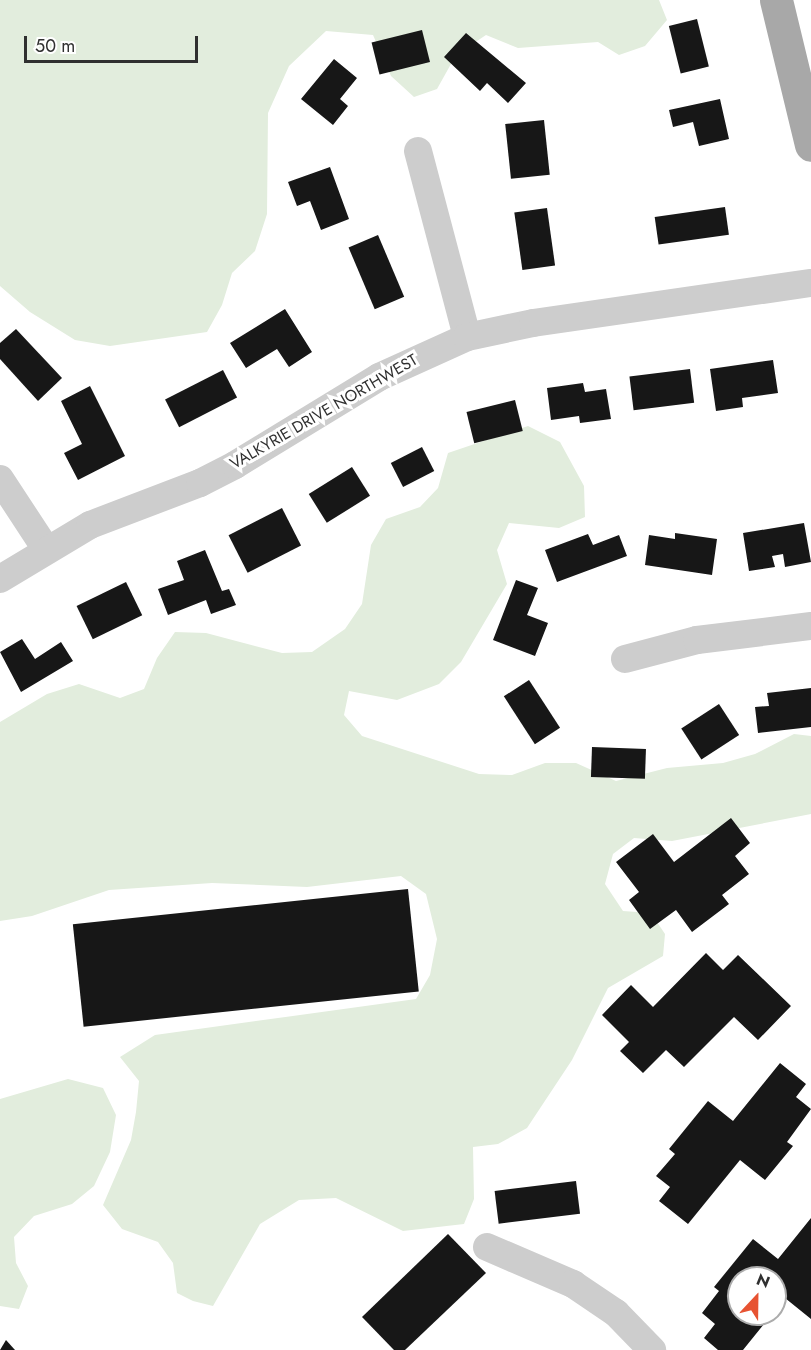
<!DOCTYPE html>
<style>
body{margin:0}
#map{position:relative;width:811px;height:1350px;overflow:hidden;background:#fff;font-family:Jost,sans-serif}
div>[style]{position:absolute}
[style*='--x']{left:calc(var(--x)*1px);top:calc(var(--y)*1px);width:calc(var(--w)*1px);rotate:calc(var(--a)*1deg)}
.green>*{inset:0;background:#e2eddd}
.building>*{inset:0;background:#171717;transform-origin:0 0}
.minor>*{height:28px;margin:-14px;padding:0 14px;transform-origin:14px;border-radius:14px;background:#cdcdcd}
.major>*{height:33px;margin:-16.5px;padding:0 16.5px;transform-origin:16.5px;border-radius:16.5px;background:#a8a8a8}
span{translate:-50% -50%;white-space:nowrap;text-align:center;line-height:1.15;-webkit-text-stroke:6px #fff;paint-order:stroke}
.street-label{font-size:16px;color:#303030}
.north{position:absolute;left:727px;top:1266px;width:60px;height:60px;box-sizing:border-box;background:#fff;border:2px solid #acacac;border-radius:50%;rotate:22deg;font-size:16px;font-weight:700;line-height:24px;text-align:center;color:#303030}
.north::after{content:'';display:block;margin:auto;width:21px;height:27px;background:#e75332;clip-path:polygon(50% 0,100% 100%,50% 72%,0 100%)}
.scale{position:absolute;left:24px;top:36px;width:174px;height:27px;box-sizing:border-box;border:3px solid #303030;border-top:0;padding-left:8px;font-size:18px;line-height:21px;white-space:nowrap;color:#303030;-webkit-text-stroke:4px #fff;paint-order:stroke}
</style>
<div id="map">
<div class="green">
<div style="clip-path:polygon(0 0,659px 0,667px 20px,645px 46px,619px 55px,598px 42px,518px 48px,486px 35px,456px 55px,437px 89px,414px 97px,391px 76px,373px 35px,326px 31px,289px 66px,268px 113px,267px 214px,255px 251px,232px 273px,222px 305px,207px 332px,110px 346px,75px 340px,30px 312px,0 286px)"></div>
<div style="clip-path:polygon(528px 426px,560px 442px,584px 486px,585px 517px,559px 528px,509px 523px,497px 550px,507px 584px,461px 662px,439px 684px,397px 700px,349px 691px,344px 715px,362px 736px,479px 774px,512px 775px,545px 763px,576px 763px,616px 781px,667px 768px,723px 763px,755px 754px,794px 734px,811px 736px,811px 814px,672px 841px,634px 838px,613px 854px,605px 884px,623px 911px,651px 913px,665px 934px,663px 956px,608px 988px,572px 1060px,527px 1128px,498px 1144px,473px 1147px,474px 1199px,464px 1224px,403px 1231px,336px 1198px,299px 1200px,260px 1224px,213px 1306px,193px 1301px,177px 1293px,173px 1263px,158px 1242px,122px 1229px,103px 1205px,131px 1140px,136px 1112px,139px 1081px,120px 1057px,155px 1035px,416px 999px,430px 975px,437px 939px,426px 894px,401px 876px,307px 887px,212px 883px,109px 890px,32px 916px,0 921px,0 722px,47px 694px,79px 684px,120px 698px,144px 689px,157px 658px,175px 632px,206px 633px,282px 653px,312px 652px,345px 629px,362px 604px,371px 545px,386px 519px,420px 507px,438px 488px,448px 453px)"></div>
<div style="clip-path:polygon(68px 1079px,103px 1088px,116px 1115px,110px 1152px,94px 1186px,72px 1204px,34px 1216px,14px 1237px,16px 1263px,28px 1286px,19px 1309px,0 1306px,0 1099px)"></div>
</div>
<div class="building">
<div style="left:697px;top:19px;width:49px;height:29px;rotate:76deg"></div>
<div style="left:422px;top:30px;width:33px;height:52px;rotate:76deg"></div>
<div style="clip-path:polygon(466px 33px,526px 83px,508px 103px,487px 83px,480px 91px,444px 57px)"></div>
<div style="clip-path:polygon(334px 59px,357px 78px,340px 99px,348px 106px,333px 125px,301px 99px)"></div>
<div style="clip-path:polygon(720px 99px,729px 139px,699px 146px,693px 122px,673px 127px,669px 110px)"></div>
<div style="left:544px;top:120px;width:55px;height:39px;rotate:84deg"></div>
<div style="clip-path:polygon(330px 167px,349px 219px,321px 230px,310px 201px,297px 206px,288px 182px)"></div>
<div style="left:725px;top:207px;width:28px;height:71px;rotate:82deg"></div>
<div style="left:547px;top:208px;width:58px;height:33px;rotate:82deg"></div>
<div style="left:378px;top:235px;width:67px;height:32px;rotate:67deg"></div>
<div style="clip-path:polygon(285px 309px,312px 352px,289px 367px,277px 349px,246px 368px,230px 343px)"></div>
<div style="clip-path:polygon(16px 329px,62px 378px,38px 401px,0 359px,0 343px)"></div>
<div style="clip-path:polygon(773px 360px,778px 393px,742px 398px,743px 407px,716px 411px,710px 369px)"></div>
<div style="left:690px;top:369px;width:34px;height:61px;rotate:83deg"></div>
<div style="left:223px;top:370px;width:31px;height:65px;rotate:63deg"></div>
<div style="clip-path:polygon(583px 383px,585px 392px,606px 389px,611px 419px,580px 423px,579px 416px,551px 420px,547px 388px)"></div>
<div style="clip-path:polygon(90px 386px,125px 456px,78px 480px,64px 453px,82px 444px,61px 401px)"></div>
<div style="left:515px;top:400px;width:32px;height:50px;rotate:76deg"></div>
<div style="left:422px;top:447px;width:27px;height:35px;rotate:63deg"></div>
<div style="left:352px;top:467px;width:34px;height:51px;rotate:58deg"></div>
<div style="left:282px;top:508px;width:42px;height:60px;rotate:63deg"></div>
<div style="clip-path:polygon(804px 523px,811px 562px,785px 567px,783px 554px,772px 556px,775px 567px,749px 571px,743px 533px)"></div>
<div style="clip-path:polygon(675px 533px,717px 539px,712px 575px,645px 565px,649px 535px,675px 539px)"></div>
<div style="clip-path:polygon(588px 534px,593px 545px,619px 535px,627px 556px,557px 582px,545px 550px)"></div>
<div style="clip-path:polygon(205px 550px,222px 591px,229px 589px,236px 605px,211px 614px,206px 600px,168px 615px,158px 589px,184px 580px,177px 561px)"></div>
<div style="clip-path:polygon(516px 580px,538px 588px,527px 615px,548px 623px,535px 656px,493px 640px)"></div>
<div style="left:126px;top:582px;width:37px;height:55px;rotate:64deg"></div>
<div style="clip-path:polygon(22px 639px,35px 659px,61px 642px,73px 661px,21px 692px,0 652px)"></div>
<div style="left:529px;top:680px;width:57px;height:30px;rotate:57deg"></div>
<div style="clip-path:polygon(811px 688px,811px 727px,758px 733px,755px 707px,769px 706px,767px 693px)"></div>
<div style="left:719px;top:704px;width:37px;height:45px;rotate:57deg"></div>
<div style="left:592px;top:747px;width:54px;height:30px;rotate:2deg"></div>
<div style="clip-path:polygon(731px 818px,750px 843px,735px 856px,749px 874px,722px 895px,729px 904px,692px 932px,676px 910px,650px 929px,629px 900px,639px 892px,616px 862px,653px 834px,674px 862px)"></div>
<div style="left:408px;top:889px;width:103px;height:337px;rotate:84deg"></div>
<div style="clip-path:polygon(706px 953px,723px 970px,738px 955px,791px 1006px,758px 1040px,734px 1017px,684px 1067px,666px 1050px,643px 1073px,620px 1051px,629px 1042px,602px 1015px,631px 985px,653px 1007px)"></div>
<div style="clip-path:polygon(780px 1063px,806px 1084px,796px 1097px,811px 1109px,787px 1142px,793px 1146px,765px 1180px,740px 1160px,688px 1224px,659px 1201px,670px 1187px,656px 1176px,675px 1154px,669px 1149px,708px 1101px,733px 1121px)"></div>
<div style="left:576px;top:1181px;width:33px;height:82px;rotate:83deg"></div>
<div style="clip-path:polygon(811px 1218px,811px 1319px,785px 1298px,775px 1311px,775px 1278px,739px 1278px,739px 1314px,772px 1314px,743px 1350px,718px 1350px,704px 1338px,715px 1324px,702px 1313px,719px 1291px,714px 1287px,753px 1239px,778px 1259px)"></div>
<div style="clip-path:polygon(448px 1234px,486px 1273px,405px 1350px,394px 1350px,362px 1317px)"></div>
<div style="clip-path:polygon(6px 1340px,15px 1350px,0 1350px)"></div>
</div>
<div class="minor">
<div style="--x:418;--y:151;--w:192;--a:75.2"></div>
<div style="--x:0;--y:479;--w:84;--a:56.7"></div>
<div style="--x:0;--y:579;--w:105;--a:-31"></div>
<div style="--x:90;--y:525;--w:118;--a:-20.9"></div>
<div style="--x:200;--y:483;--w:39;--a:-27"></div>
<div style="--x:235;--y:465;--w:169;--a:-31.4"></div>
<div style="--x:379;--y:377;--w:97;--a:-24.4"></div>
<div style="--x:467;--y:337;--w:67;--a:-12"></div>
<div style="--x:533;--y:323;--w:281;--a:-8.2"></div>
<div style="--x:625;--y:659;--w:74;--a:-14.8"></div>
<div style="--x:697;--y:640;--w:115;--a:-7"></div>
<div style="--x:487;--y:1247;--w:94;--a:23.3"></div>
<div style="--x:573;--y:1284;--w:52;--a:34"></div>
<div style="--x:616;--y:1313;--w:52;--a:45.8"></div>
</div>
<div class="major">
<div style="--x:776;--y:0;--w:149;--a:76.4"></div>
</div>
<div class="street-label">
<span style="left:324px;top:412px;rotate:-30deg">VALKYRIE DRIVE NORTHWEST</span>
</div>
<div class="north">N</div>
<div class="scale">50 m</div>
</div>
